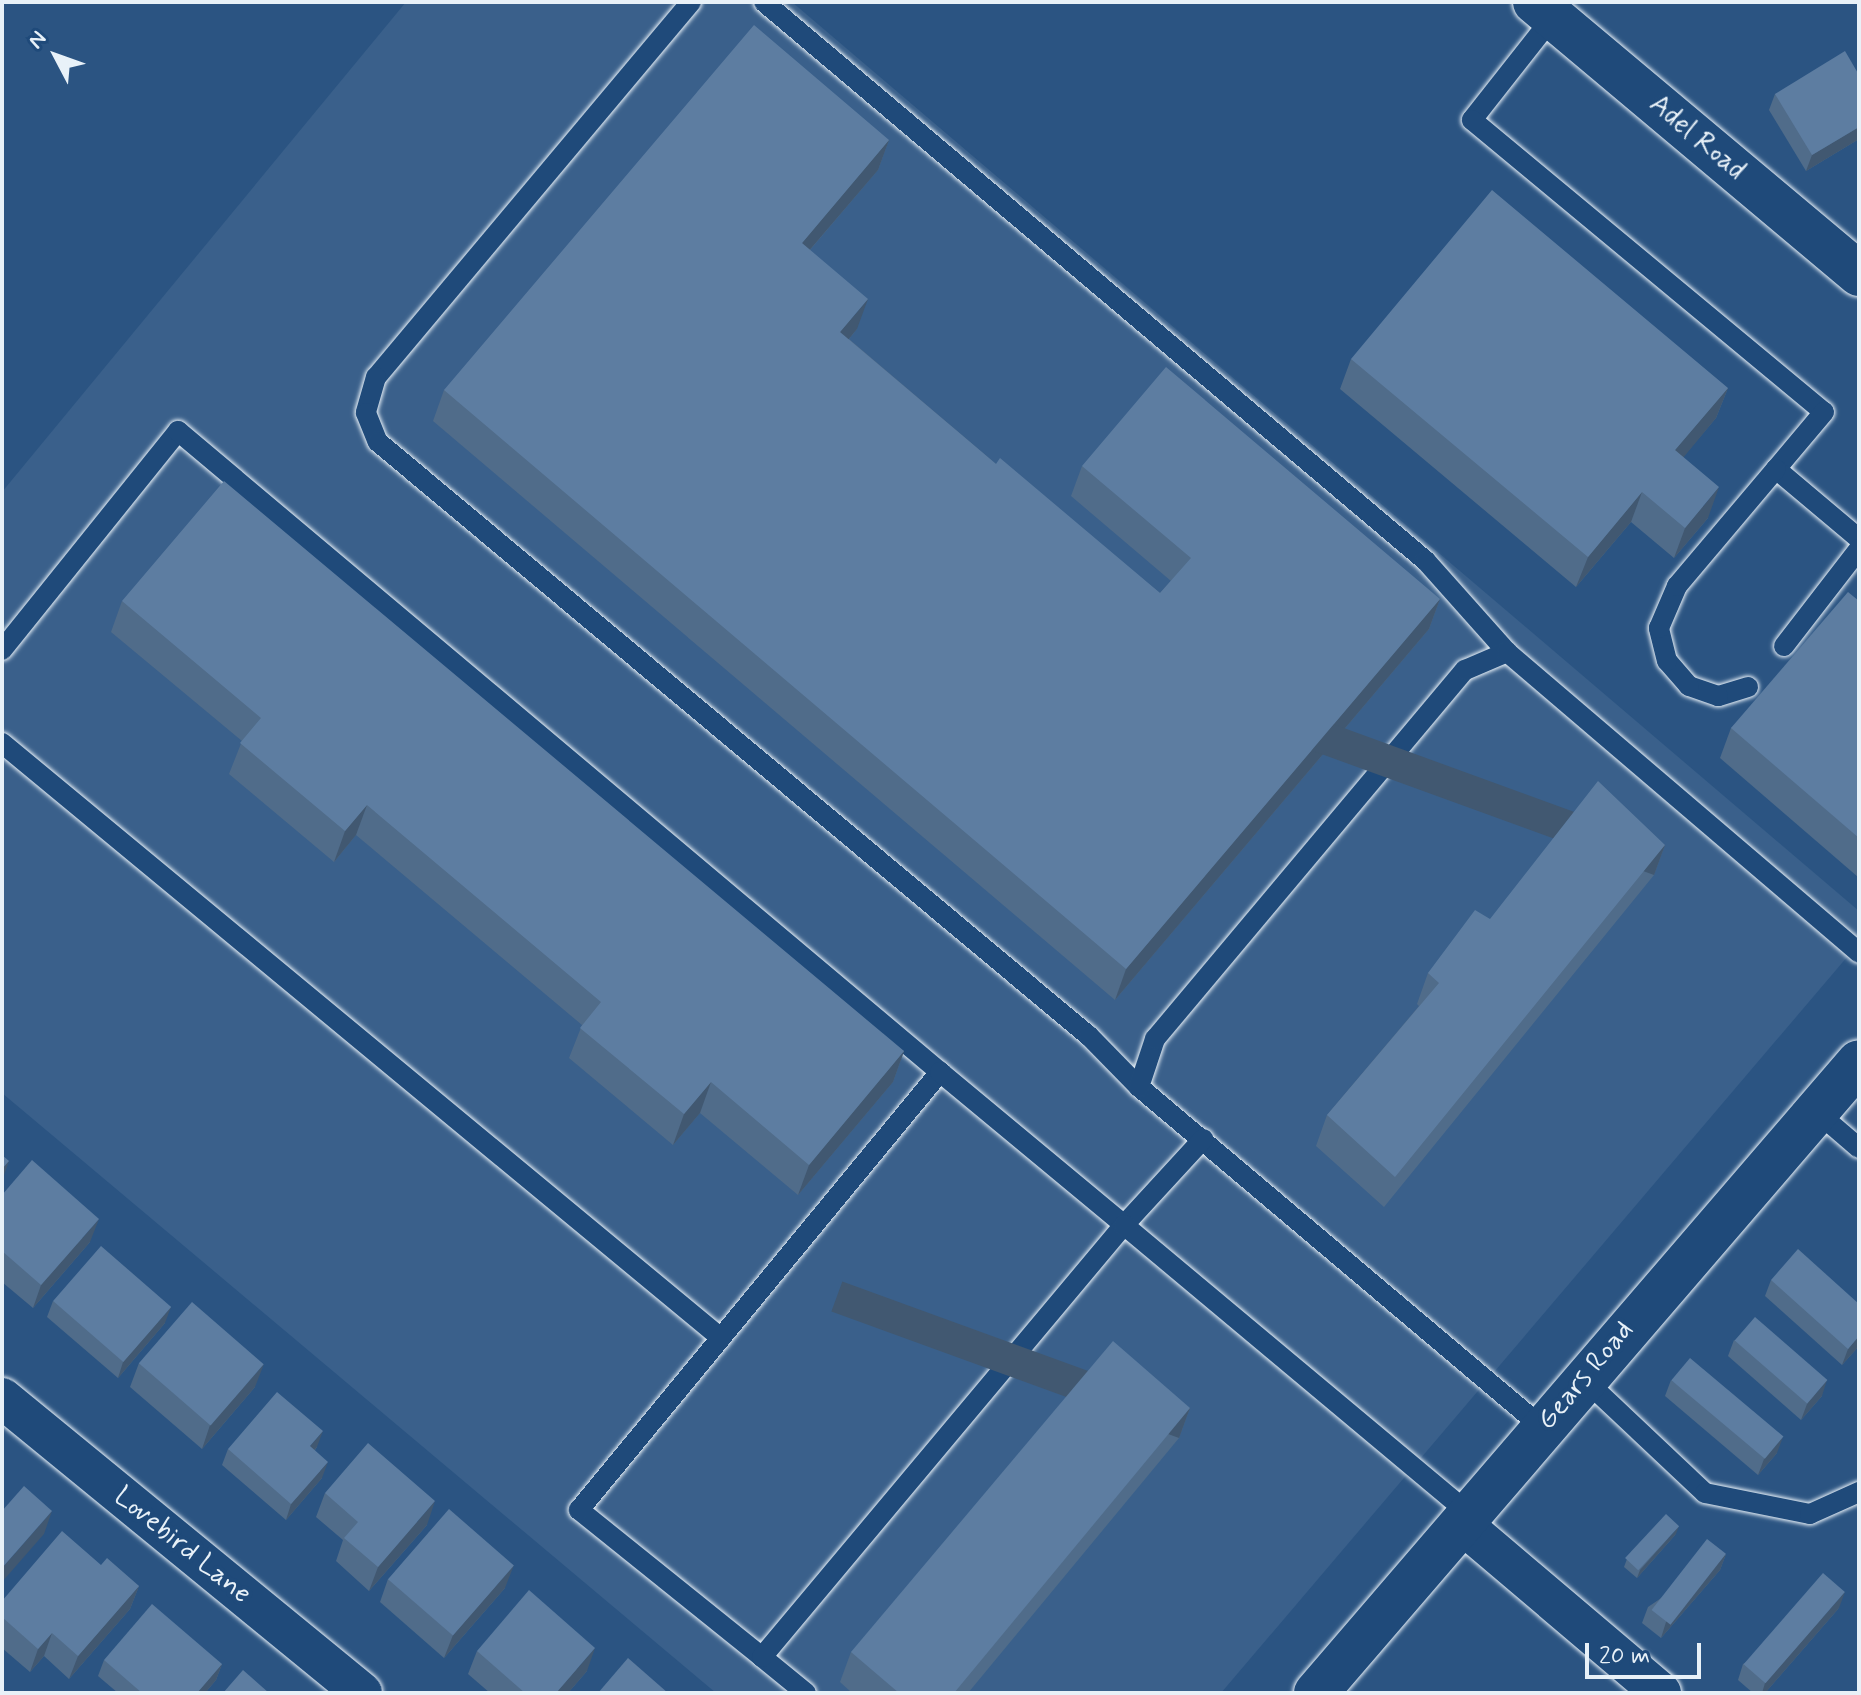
<!DOCTYPE html>
<style>
body{margin:0}
#map{position:relative;width:1861px;height:1695px;overflow:hidden;background:#2b5482;font-family:Mynerve,sans-serif}
div>[style]{position:absolute}
[style*='--x']{left:calc(var(--x)*1px);top:calc(var(--y)*1px);width:calc(var(--w)*1px);rotate:calc(var(--a)*1deg)}
.built>*{inset:0;background:#3a608b}
.roads{filter:drop-shadow(0 0 2px #e8f1f8) drop-shadow(0 0 2px #e8f1f8)}
.lane>*{height:20px;margin:-10px;padding:0 10px;transform-origin:10px;border-radius:10px;background:#1f4a7a}
.street>*{height:40px;margin:-20px;padding:0 20px;transform-origin:20px;border-radius:20px;background:#1f4a7a}
.secondary>*{height:44px;margin:-22px;padding:0 22px;transform-origin:22px;border-radius:22px;background:#1f4a7a}
.wall>*{inset:0;background:#506c8a}
.shaded-wall>*{inset:0;background:#415871;transform-origin:0 0}
.building>*{inset:0;background:#5d7da1;transform-origin:0 0}
span{translate:-50% -50%;white-space:nowrap;text-align:center;line-height:1.15;-webkit-text-stroke:8px #1f4a7a;paint-order:stroke}
.street-label{font-size:28px;color:#e8f1f8}
.frame{position:absolute;inset:0;border:4px solid #e8f1f8;pointer-events:none}
.north{position:absolute;left:16px;top:16px;width:80px;height:80px;-webkit-text-stroke:6px #1f4a7a;paint-order:stroke;rotate:311deg;font-size:22px;font-weight:700;line-height:32px;text-align:center;color:#e8f1f8}
.north::after{content:'';display:block;margin:auto;width:28px;height:36px;background:#e8f1f8;clip-path:polygon(50% 0,100% 100%,50% 72%,0 100%)}
.scale{position:absolute;left:1585px;top:1643px;width:116px;height:36px;box-sizing:border-box;border:4px solid #e8f1f8;border-top:0;padding-left:10px;font-size:24px;line-height:28px;white-space:nowrap;color:#e8f1f8;-webkit-text-stroke:6px #1f4a7a;paint-order:stroke}
</style>
<div id="map">
<div class="built">
<div style="clip-path:polygon(406px 2px,792px 2px,1859px 911px,1859px 943px,1221px 1693px,716px 1693px,2px 1093px,2px 492px)"></div>
</div>
<div class="roads">
<div class="lane">
<div style="--x:691;--y:2;--w:490;--a:130"></div>
<div style="--x:376;--y:377;--w:37;--a:106"></div>
<div style="--x:366;--y:413;--w:31;--a:68"></div>
<div style="--x:378;--y:442;--w:926;--a:39.88"></div>
<div style="--x:1089;--y:1036;--w:71;--a:45.6"></div>
<div style="--x:764;--y:2;--w:866;--a:40.18"></div>
<div style="--x:1426;--y:561;--w:122;--a:48.3"></div>
<div style="--x:1553;--y:17;--w:131;--a:128.2"></div>
<div style="--x:1472;--y:120;--w:457;--a:39.7"></div>
<div style="--x:1824;--y:412;--w:75;--a:130.1"></div>
<div style="--x:1776;--y:469;--w:109;--a:40.1"></div>
<div style="--x:1784;--y:646;--w:123;--a:-52.3"></div>
<div style="--x:2;--y:650;--w:281;--a:-51.2"></div>
<div style="--x:178;--y:431;--w:996;--a:40.07"></div>
<div style="--x:1748;--y:687;--w:31;--a:163"></div>
<div style="--x:1718;--y:696;--w:31;--a:-161"></div>
<div style="--x:1689;--y:686;--w:33;--a:-131"></div>
<div style="--x:1667;--y:661;--w:34;--a:-104"></div>
<div style="--x:1659;--y:628;--w:46;--a:-66.8"></div>
<div style="--x:1677;--y:586;--w:153;--a:-49.8"></div>
<div style="--x:2;--y:743;--w:933;--a:39.61"></div>
<div style="--x:1817;--y:1112;--w:55;--a:40.6"></div>
<div style="--x:1584;--y:1379;--w:166;--a:43.3"></div>
<div style="--x:1705;--y:1493;--w:107;--a:11.3"></div>
<div style="--x:1810;--y:1514;--w:54;--a:-24.2"></div>
<div style="--x:1543;--y:1428;--w:529;--a:-139.83"></div>
<div style="--x:1139;--y:1087;--w:51;--a:-71.6"></div>
<div style="--x:1155;--y:1039;--w:482;--a:-50"></div>
<div style="--x:1465;--y:670;--w:46;--a:-23.2"></div>
<div style="--x:1507;--y:652;--w:463;--a:40.5"></div>
<div style="--x:762;--y:1657;--w:235;--a:-141.2"></div>
<div style="--x:579;--y:1510;--w:568;--a:-50.5"></div>
<div style="--x:940;--y:1072;--w:239;--a:39.7"></div>
<div style="--x:1124;--y:1225;--w:117;--a:-47.4"></div>
<div style="--x:806;--y:1693;--w:57;--a:-140.7"></div>
<div style="--x:762;--y:1657;--w:564;--a:-50.04"></div>
<div style="--x:1124;--y:1225;--w:451;--a:39.9"></div>
</div>
<div class="street">
<div style="--x:2;--y:1398;--w:465;--a:39.3"></div>
<div style="--x:1462;--y:1524;--w:261;--a:40.3"></div>
</div>
<div class="secondary">
<div style="--x:1535;--y:2;--w:423;--a:40"></div>
<div style="--x:1316;--y:1693;--w:832;--a:-49.29"></div>
</div>
</div>
<div class="wall">
<div style="clip-path:polygon(1859px 75px,1859px 139px,1806px 171px,1769px 110px,1775px 94px)"></div>
<div style="clip-path:polygon(889px 140px,878px 170px,810px 250px,857px 329px,849px 339px,996px 464px,1160px 593px,1171px 581px,1071px 496px,1082px 466px,1440px 599px,1429px 629px,1115px 1000px,433px 421px,444px 390px)"></div>
<div style="clip-path:polygon(1351px 359px,1728px 388px,1716px 418px,1683px 457px,1708px 518px,1674px 558px,1631px 522px,1576px 587px,1340px 389px)"></div>
<div style="clip-path:polygon(122px 601px,904px 1051px,893px 1082px,798px 1195px,700px 1113px,673px 1145px,569px 1058px,582px 1025px,356px 835px,334px 862px,229px 774px,242px 741px,111px 632px)"></div>
<div style="clip-path:polygon(1859px 601px,1859px 876px,1858px 877px,1720px 758px,1731px 728px)"></div>
<div style="clip-path:polygon(1665px 845px,1654px 875px,1384px 1207px,1316px 1146px,1327px 1115px,1419px 1006px,1417px 1004px,1428px 973px,1490px 919px)"></div>
<div style="clip-path:polygon(2px 1195px,90px 1242px,33px 1308px,2px 1282px)"></div>
<div style="clip-path:polygon(1771px 1280px,1859px 1304px,1859px 1346px,1842px 1365px,1765px 1296px)"></div>
<div style="clip-path:polygon(53px 1301px,165px 1323px,118px 1378px,47px 1317px)"></div>
<div style="clip-path:polygon(1734px 1340px,1822px 1396px,1801px 1420px,1728px 1356px)"></div>
<div style="clip-path:polygon(139px 1363px,255px 1387px,202px 1449px,130px 1387px)"></div>
<div style="clip-path:polygon(1671px 1380px,1777px 1453px,1758px 1475px,1665px 1396px)"></div>
<div style="clip-path:polygon(1190px 1408px,1179px 1438px,968px 1693px,852px 1693px,840px 1682px,851px 1652px)"></div>
<div style="clip-path:polygon(317px 1447px,315px 1450px,322px 1478px,286px 1520px,222px 1465px,228px 1449px)"></div>
<div style="clip-path:polygon(325px 1493px,427px 1525px,369px 1591px,336px 1561px,343px 1540px,316px 1517px)"></div>
<div style="clip-path:polygon(1676px 1534px,1637px 1578px,1624px 1567px,1627px 1559px)"></div>
<div style="clip-path:polygon(1726px 1554px,1720px 1570px,1661px 1638px,1642px 1623px,1648px 1607px)"></div>
<div style="clip-path:polygon(101px 1565px,139px 1586px,130px 1609px,69px 1679px,44px 1656px,30px 1672px,2px 1648px,2px 1601px)"></div>
<div style="clip-path:polygon(388px 1579px,505px 1588px,444px 1658px,380px 1602px)"></div>
<div style="clip-path:polygon(1839px 1608px,1765px 1693px,1753px 1693px,1738px 1680px,1743px 1664px)"></div>
<div style="clip-path:polygon(477px 1651px,587px 1671px,568px 1693px,490px 1693px,468px 1674px)"></div>
<div style="clip-path:polygon(104px 1660px,222px 1664px,216px 1680px,205px 1693px,118px 1693px,98px 1676px)"></div>
</div>
<div class="shaded-wall">
<div style="clip-path:polygon(1859px 127px,1859px 139px,1806px 171px,1812px 155px)"></div>
<div style="clip-path:polygon(889px 140px,878px 170px,790px 273px,802px 243px)"></div>
<div style="clip-path:polygon(868px 299px,857px 329px,829px 363px,840px 332px)"></div>
<div style="clip-path:polygon(1728px 388px,1716px 418px,1664px 481px,1675px 450px)"></div>
<div style="clip-path:polygon(1719px 487px,1708px 518px,1674px 558px,1685px 528px)"></div>
<div style="clip-path:polygon(1642px 492px,1631px 522px,1576px 587px,1588px 557px)"></div>
<div style="clip-path:polygon(1440px 599px,1429px 629px,1115px 1000px,1126px 969px)"></div>
<div style="clip-path:polygon(367px 805px,356px 835px,334px 862px,345px 831px)"></div>
<div style="left:1665px;top:845px;width:32px;height:428px;rotate:110deg"></div>
<div style="clip-path:polygon(904px 1051px,893px 1082px,798px 1195px,809px 1165px)"></div>
<div style="clip-path:polygon(711px 1082px,700px 1113px,673px 1145px,684px 1114px)"></div>
<div style="clip-path:polygon(9px 1161px,2px 1181px,2px 1169px)"></div>
<div style="clip-path:polygon(99px 1219px,90px 1242px,33px 1308px,41px 1285px)"></div>
<div style="clip-path:polygon(171px 1307px,165px 1323px,118px 1378px,123px 1362px)"></div>
<div style="clip-path:polygon(1859px 1336px,1859px 1346px,1842px 1365px,1848px 1349px)"></div>
<div style="clip-path:polygon(264px 1364px,255px 1387px,202px 1449px,210px 1425px)"></div>
<div style="clip-path:polygon(1827px 1380px,1822px 1396px,1801px 1420px,1807px 1404px)"></div>
<div style="left:1190px;top:1408px;width:32px;height:370px;rotate:110deg"></div>
<div style="clip-path:polygon(323px 1431px,317px 1447px,304px 1462px,310px 1446px)"></div>
<div style="clip-path:polygon(1783px 1437px,1777px 1453px,1758px 1475px,1764px 1459px)"></div>
<div style="clip-path:polygon(328px 1462px,322px 1478px,286px 1520px,291px 1504px)"></div>
<div style="clip-path:polygon(435px 1501px,427px 1525px,369px 1591px,378px 1567px)"></div>
<div style="clip-path:polygon(52px 1511px,44px 1534px,2px 1582px,2px 1568px)"></div>
<div style="clip-path:polygon(1679px 1526px,1676px 1534px,1637px 1578px,1640px 1570px)"></div>
<div style="clip-path:polygon(1726px 1554px,1720px 1570px,1661px 1638px,1666px 1622px)"></div>
<div style="clip-path:polygon(514px 1565px,505px 1588px,444px 1658px,453px 1635px)"></div>
<div style="clip-path:polygon(139px 1586px,130px 1609px,69px 1679px,78px 1656px)"></div>
<div style="clip-path:polygon(1845px 1592px,1839px 1608px,1765px 1693px,1762px 1693px,1765px 1683px)"></div>
<div style="clip-path:polygon(52px 1633px,44px 1656px,30px 1672px,38px 1649px)"></div>
<div style="clip-path:polygon(595px 1648px,587px 1671px,568px 1693px,556px 1693px)"></div>
<div style="clip-path:polygon(222px 1664px,216px 1680px,205px 1693px,197px 1693px)"></div>
</div>
<div class="building">
<div style="clip-path:polygon(754px 25px,889px 140px,802px 243px,868px 299px,840px 332px,996px 464px,1000px 458px,1160px 593px,1191px 558px,1082px 466px,1166px 367px,1440px 599px,1126px 969px,444px 390px)"></div>
<div style="clip-path:polygon(1845px 51px,1859px 75px,1859px 127px,1812px 155px,1775px 94px)"></div>
<div style="clip-path:polygon(1492px 190px,1728px 388px,1675px 450px,1719px 487px,1685px 528px,1642px 492px,1588px 557px,1351px 359px)"></div>
<div style="clip-path:polygon(224px 481px,904px 1051px,809px 1165px,711px 1082px,684px 1114px,580px 1028px,601px 1002px,367px 805px,345px 831px,240px 743px,261px 718px,122px 601px)"></div>
<div style="clip-path:polygon(1848px 592px,1859px 601px,1859px 838px,1731px 728px)"></div>
<div style="clip-path:polygon(1598px 781px,1665px 845px,1395px 1177px,1327px 1115px,1439px 983px,1428px 973px,1475px 910px,1490px 919px)"></div>
<div style="clip-path:polygon(2px 1155px,9px 1161px,2px 1169px)"></div>
<div style="clip-path:polygon(32px 1160px,99px 1219px,41px 1285px,2px 1251px,2px 1195px)"></div>
<div style="left:101px;top:1246px;width:93px;height:73px;rotate:41deg"></div>
<div style="clip-path:polygon(1798px 1249px,1859px 1304px,1859px 1336px,1848px 1349px,1771px 1280px)"></div>
<div style="left:192px;top:1302px;width:95px;height:81px;rotate:41deg"></div>
<div style="left:1755px;top:1317px;width:96px;height:31px;rotate:41deg"></div>
<div style="clip-path:polygon(1113px 1341px,1190px 1408px,954px 1693px,899px 1693px,851px 1652px)"></div>
<div style="left:1690px;top:1358px;width:122px;height:29px;rotate:40deg"></div>
<div style="clip-path:polygon(277px 1392px,323px 1431px,310px 1446px,328px 1462px,291px 1504px,228px 1449px)"></div>
<div style="clip-path:polygon(368px 1443px,435px 1501px,378px 1567px,344px 1538px,358px 1522px,325px 1493px)"></div>
<div style="clip-path:polygon(24px 1486px,52px 1511px,2px 1568px,2px 1511px)"></div>
<div style="left:449px;top:1509px;width:86px;height:93px;rotate:41deg"></div>
<div style="left:1666px;top:1514px;width:18px;height:60px;rotate:43deg"></div>
<div style="clip-path:polygon(62px 1531px,101px 1565px,107px 1558px,139px 1586px,78px 1656px,52px 1633px,38px 1649px,2px 1617px,2px 1601px)"></div>
<div style="left:1707px;top:1539px;width:24px;height:90px;rotate:38deg"></div>
<div style="left:1823px;top:1573px;width:29px;height:121px;rotate:41deg"></div>
<div style="clip-path:polygon(529px 1590px,595px 1648px,556px 1693px,525px 1693px,477px 1651px)"></div>
<div style="clip-path:polygon(152px 1604px,222px 1664px,197px 1693px,142px 1693px,104px 1660px)"></div>
<div style="clip-path:polygon(628px 1658px,668px 1693px,598px 1693px)"></div>
<div style="clip-path:polygon(243px 1670px,269px 1693px,223px 1693px)"></div>
</div>
<div class="street-label">
<span style="left:1697px;top:138px;rotate:40deg">Adel Road</span>
<span style="left:1586px;top:1376px;rotate:-50deg">Gears Road</span>
<span style="left:182px;top:1546px;rotate:39deg">Lovebird Lane</span>
</div>
<div class="frame"></div>
<div class="north">N</div>
<div class="scale">20 m</div>
</div>
